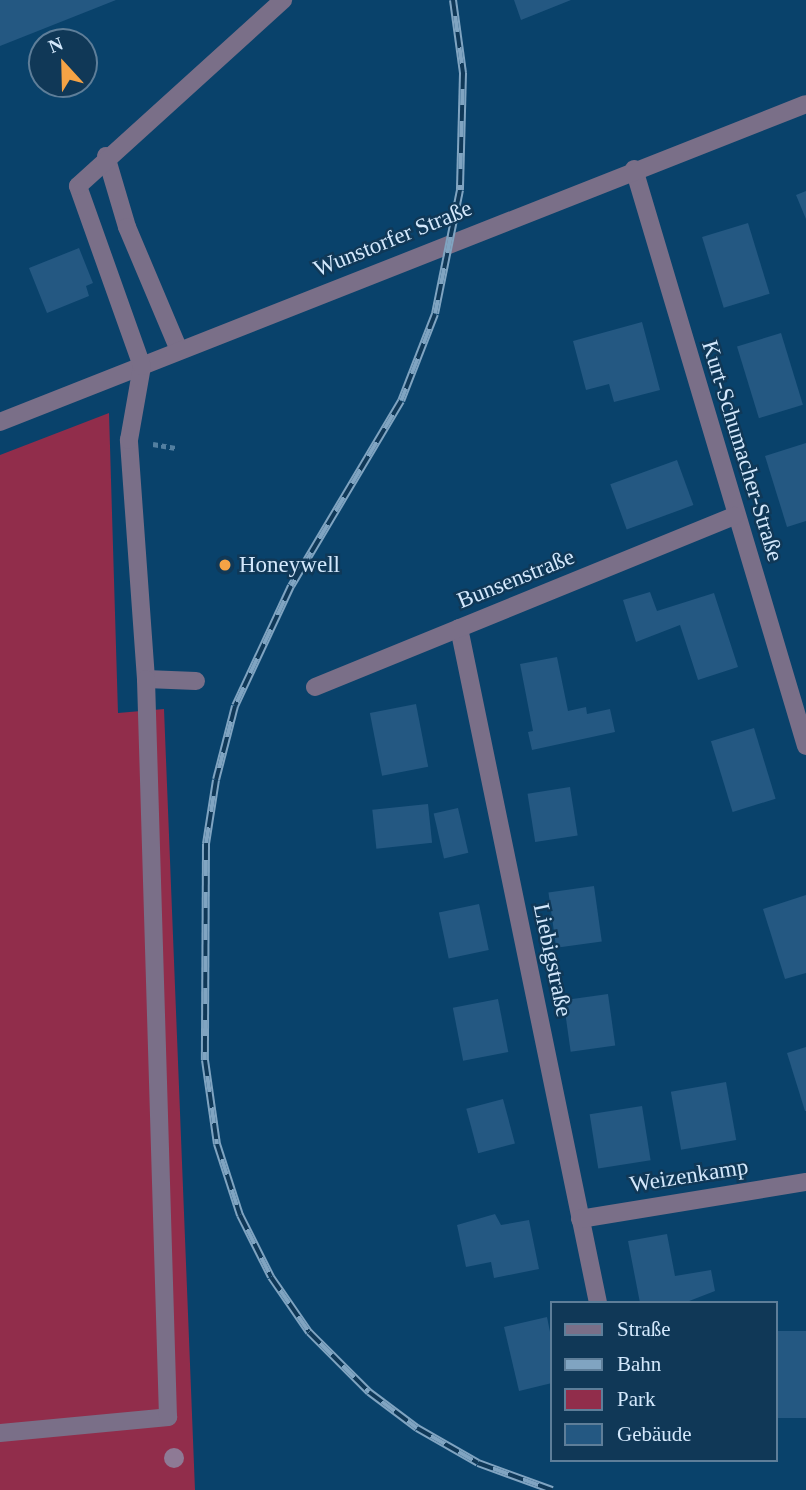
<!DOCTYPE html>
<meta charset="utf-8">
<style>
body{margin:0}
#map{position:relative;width:806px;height:1490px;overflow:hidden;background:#09426b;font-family:Georgia,serif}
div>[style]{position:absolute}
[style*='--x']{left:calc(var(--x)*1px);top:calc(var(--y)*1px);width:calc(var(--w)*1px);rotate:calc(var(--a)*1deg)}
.green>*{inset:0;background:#912d4b}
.building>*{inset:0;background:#245882;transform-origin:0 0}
.path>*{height:4.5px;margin-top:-2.25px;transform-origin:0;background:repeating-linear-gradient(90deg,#537fa0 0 5px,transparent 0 8.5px)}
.minor>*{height:18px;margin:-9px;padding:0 9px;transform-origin:9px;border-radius:9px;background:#7a6f88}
.rail>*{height:8px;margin-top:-4px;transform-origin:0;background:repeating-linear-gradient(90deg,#103857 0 16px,#80a4c1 0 32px);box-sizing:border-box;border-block:2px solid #80a4c1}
.trees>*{width:20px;height:20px;margin:-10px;border-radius:50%;background:#8e7a95}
.dots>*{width:19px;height:19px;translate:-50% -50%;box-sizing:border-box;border:4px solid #103857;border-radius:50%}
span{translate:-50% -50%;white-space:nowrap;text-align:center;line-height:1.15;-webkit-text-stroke:5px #103857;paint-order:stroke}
.street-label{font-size:23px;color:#d3e8fc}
.poi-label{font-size:23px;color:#d3e8fc}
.left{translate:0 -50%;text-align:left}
.legend{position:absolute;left:550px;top:1301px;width:228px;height:161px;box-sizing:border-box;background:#103857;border:2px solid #5e7e99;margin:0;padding:9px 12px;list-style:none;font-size:21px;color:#d3e8fc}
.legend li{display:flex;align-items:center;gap:14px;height:35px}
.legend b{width:35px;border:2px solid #5e7e99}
.north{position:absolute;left:28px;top:28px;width:70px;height:70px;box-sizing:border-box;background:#103857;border:2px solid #5e7e99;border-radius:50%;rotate:338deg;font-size:19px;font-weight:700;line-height:28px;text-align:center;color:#d3e8fc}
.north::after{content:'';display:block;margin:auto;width:24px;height:32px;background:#f5a345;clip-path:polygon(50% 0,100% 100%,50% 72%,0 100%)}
</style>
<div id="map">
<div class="green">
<div style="clip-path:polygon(109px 413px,118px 713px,164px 709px,195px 1490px,0 1490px,0 455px)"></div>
</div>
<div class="building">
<div style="clip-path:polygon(0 0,116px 0,0 46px)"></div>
<div style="clip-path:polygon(514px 0,571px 0,521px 20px)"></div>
<div style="clip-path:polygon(806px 191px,806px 219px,796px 195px)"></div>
<div style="left:748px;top:223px;width:74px;height:48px;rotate:73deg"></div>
<div style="clip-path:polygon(79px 248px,93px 283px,86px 286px,89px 296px,47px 313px,29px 268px)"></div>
<div style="clip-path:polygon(642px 322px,660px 390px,614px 402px,609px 384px,586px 390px,573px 341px)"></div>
<div style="left:781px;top:333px;width:75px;height:46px;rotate:73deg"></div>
<div style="clip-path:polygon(806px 443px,806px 521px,787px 527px,765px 456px)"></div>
<div style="left:677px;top:460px;width:48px;height:71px;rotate:70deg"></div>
<div style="clip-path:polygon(650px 592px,657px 611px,714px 593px,738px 667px,698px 680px,680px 625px,636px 642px,623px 600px)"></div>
<div style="clip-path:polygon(557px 657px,568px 711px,586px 707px,587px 714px,610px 709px,615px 732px,532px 750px,528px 732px,533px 731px,520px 664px)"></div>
<div style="left:416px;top:704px;width:64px;height:47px;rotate:79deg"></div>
<div style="left:754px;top:728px;width:74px;height:45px;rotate:73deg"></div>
<div style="left:570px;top:787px;width:49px;height:43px;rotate:81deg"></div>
<div style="left:428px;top:804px;width:39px;height:56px;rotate:84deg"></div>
<div style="left:458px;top:808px;width:46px;height:25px;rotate:77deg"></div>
<div style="left:594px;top:886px;width:56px;height:46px;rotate:82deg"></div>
<div style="clip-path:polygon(806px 895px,806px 973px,785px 979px,763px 909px)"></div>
<div style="left:479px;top:904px;width:47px;height:41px;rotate:78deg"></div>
<div style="left:608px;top:994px;width:52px;height:45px;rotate:82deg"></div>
<div style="left:498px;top:999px;width:54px;height:46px;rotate:79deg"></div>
<div style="clip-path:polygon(806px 1047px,806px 1111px,805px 1111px,787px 1053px)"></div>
<div style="left:726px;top:1082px;width:59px;height:56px;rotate:80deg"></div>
<div style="left:503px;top:1099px;width:46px;height:38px;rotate:75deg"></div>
<div style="left:642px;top:1106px;width:55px;height:53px;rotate:81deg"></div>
<div style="clip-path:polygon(495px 1214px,501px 1225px,529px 1220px,539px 1269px,494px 1278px,491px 1262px,466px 1267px,457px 1225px)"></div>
<div style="clip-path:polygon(667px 1234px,675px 1276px,711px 1270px,715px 1291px,684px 1303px,640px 1303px,628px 1241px)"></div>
<div style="clip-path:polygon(547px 1317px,552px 1342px,552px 1383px,519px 1391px,504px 1327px)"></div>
<div style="left:806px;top:1331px;width:87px;height:31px;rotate:90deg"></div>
</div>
<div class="path">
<div style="--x:153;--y:444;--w:23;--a:10"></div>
</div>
<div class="minor">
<div style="--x:106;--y:156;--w:74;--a:73.5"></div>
<div style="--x:127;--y:227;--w:134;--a:67.1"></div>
<div style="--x:634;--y:169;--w:602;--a:73.4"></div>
<div style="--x:0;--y:422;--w:866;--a:-21.53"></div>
<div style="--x:459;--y:628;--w:689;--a:78.36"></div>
<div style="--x:196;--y:681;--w:50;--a:-177.7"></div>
<div style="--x:146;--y:679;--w:240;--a:-94.1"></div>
<div style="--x:129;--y:440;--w:75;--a:-80"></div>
<div style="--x:142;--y:366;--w:191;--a:-109.6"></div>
<div style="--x:78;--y:186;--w:277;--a:-42.2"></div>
<div style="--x:315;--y:687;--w:453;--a:-22.2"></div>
<div style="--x:580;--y:1219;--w:229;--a:-9.3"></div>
<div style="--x:0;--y:1433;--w:169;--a:-5.4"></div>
<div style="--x:168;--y:1417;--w:738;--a:-91.71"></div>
</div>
<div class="rail">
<div style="--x:453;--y:0;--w:74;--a:82.2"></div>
<div style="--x:463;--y:73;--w:117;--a:91.5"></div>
<div style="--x:460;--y:190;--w:126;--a:101.4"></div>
<div style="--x:435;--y:314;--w:93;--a:111.3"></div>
<div style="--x:401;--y:401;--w:215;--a:120.7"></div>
<div style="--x:291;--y:586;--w:132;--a:115"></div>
<div style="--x:235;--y:706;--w:76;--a:104.4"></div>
<div style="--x:216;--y:780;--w:65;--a:98.9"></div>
<div style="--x:206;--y:844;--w:216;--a:90.3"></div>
<div style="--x:205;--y:1060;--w:85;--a:81.9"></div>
<div style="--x:217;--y:1144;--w:75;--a:72.1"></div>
<div style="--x:240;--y:1215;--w:69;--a:63.4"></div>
<div style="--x:271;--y:1277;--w:67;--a:55.4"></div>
<div style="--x:309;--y:1332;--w:85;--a:45"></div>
<div style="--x:369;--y:1392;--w:60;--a:36.9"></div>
<div style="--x:417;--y:1428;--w:70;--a:29.8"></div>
<div style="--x:478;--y:1463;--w:79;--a:20"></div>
</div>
<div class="trees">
<div style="left:174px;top:1458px"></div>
</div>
<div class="dots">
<div style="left:225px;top:565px;background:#f5a345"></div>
</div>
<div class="street-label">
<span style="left:393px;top:239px;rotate:-22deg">Wunstorfer Straße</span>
<span style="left:742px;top:451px;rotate:73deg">Kurt-Schumacher-Straße</span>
<span style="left:516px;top:579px;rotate:-22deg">Bunsenstraße</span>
<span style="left:552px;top:960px;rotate:78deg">Liebigstraße</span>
<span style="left:689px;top:1176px;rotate:-9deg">Weizenkamp</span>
</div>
<div class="poi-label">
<span class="left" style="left:239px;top:565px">Honeywell</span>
</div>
<ul class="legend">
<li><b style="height:9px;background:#7a6f88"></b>Straße</li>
<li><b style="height:9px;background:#80a4c1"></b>Bahn</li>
<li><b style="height:19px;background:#912d4b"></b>Park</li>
<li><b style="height:19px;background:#245882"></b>Gebäude</li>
</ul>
<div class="north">N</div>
</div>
